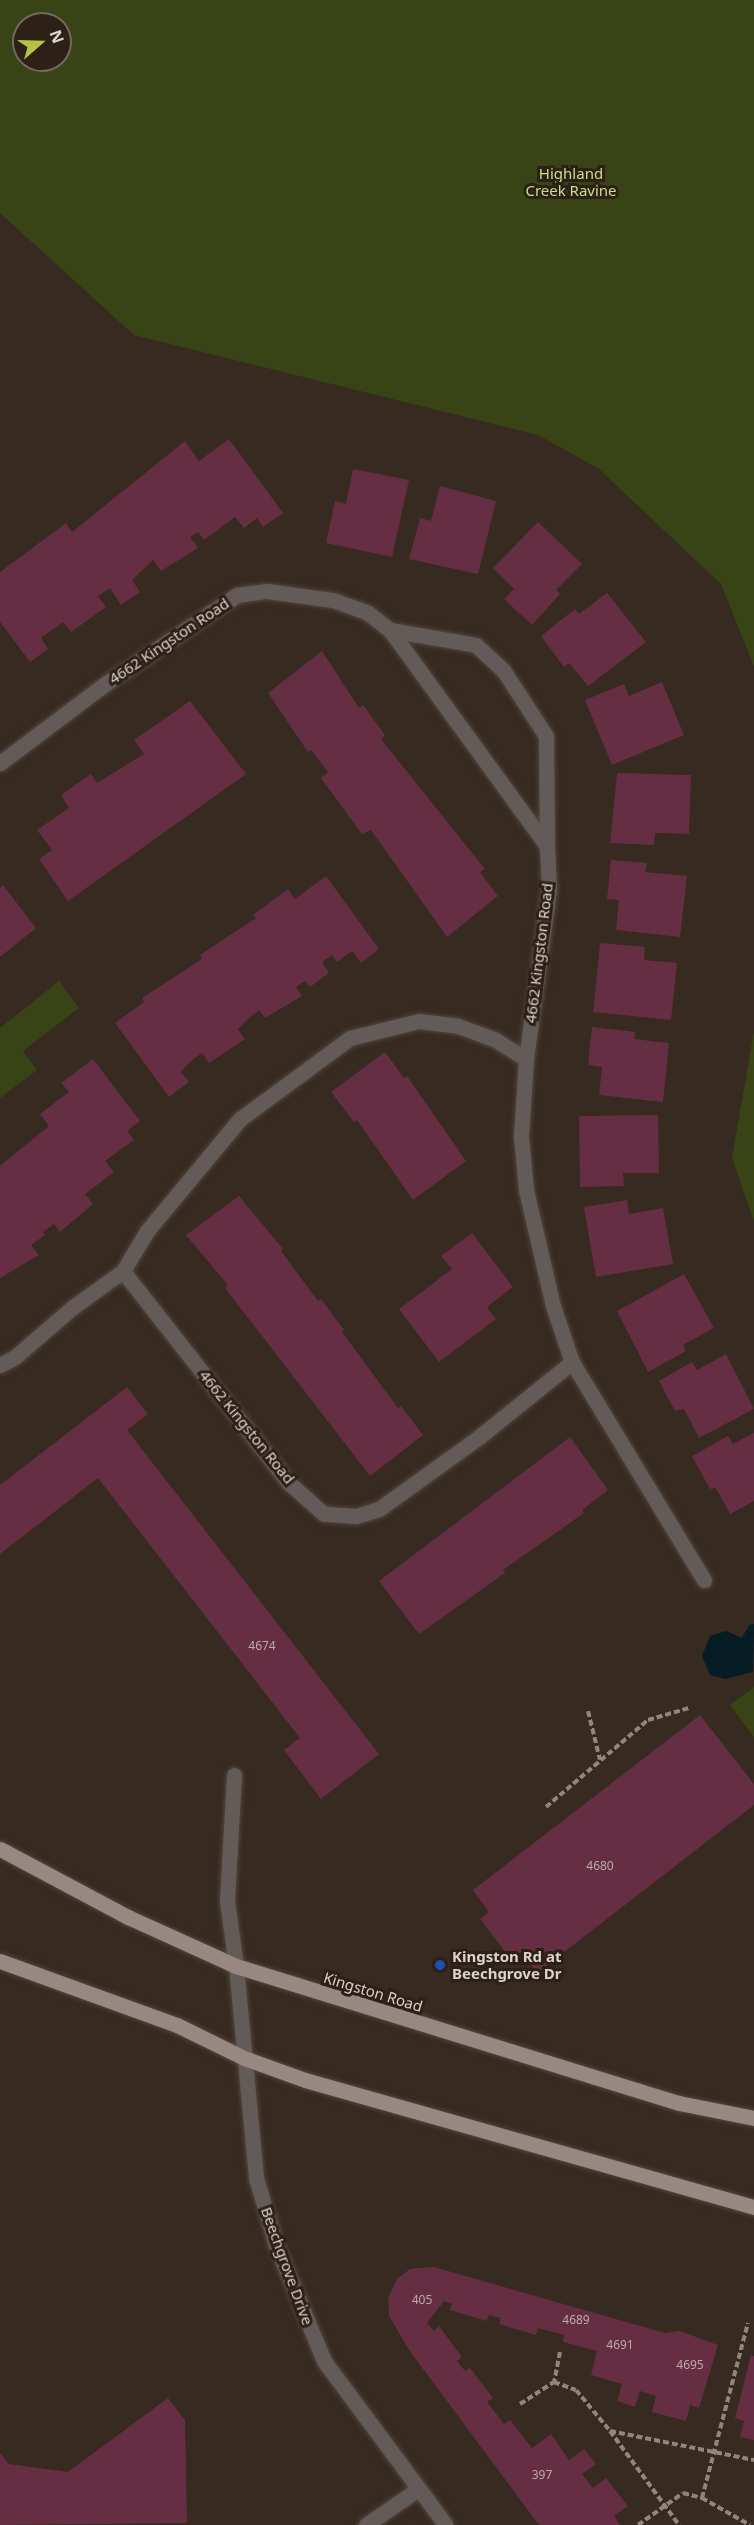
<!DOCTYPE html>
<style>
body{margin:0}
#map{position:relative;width:754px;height:2525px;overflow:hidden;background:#372a20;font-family:"Noto Sans",sans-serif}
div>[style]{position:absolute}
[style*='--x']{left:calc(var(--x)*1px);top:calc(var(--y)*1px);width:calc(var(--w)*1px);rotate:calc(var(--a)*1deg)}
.green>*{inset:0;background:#394416}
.water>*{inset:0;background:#061d26}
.building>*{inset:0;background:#652e43}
.path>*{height:4px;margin-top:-2px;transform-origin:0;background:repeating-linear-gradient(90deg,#90867d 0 6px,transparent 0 9px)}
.roads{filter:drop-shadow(0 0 2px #51453c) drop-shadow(0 0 2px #51453c)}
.lane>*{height:15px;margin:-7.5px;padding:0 7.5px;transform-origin:7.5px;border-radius:7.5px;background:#635b58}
.street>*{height:15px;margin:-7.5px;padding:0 7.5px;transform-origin:7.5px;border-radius:7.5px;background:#635b58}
.primary>*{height:15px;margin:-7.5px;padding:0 7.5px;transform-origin:7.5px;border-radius:7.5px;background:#988882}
.dots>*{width:16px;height:16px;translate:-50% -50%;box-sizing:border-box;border:3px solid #2d2017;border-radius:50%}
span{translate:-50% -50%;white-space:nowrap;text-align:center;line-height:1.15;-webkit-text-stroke:6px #2d2017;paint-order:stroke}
.number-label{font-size:12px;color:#beaaaa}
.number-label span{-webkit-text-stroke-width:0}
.park-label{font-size:15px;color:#c7df8a}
.street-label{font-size:15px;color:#dbd3cc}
.poi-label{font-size:15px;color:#dbd3cc;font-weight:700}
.left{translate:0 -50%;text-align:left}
.north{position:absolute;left:12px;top:12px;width:60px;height:60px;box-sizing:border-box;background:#2d2017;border:2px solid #73685f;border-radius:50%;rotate:70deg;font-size:16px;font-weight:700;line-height:24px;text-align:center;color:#dbd3cc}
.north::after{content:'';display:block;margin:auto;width:21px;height:27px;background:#b8c147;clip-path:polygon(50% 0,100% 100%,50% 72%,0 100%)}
</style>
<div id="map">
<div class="green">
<div style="clip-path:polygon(evenodd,0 0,754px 0,754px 666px,721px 584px,599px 469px,538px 435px,134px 335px,0 213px,0 0,24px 24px,60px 24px,60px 60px,24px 60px,24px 24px)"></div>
<div style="clip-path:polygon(59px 981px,79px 1008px,23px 1051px,37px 1070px,0 1098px,0 1028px)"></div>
<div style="clip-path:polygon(754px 1031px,754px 1221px,732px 1158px)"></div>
<div style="clip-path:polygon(754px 1687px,754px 1737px,730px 1705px)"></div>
</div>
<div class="water">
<div style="clip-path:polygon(754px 1624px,753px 1672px,725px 1679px,710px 1675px,702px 1656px,710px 1636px,726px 1631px,742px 1638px,749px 1625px)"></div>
</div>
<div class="building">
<div style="clip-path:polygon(229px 439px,283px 513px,263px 527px,257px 518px,244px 528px,235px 517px,204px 540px,198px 532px,190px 537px,198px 548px,161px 571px,153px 560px,132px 580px,140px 592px,121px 605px,110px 588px,98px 596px,106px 607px,71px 632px,63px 622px,41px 638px,48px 649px,30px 662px,0 622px,0 572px,66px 523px,72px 532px,185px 441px,199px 461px)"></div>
<div style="clip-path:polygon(353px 469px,409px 480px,392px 557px,326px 543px,335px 501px,346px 504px)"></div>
<div style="clip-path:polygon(440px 486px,496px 501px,478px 574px,409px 559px,420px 518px,431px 521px)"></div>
<div style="clip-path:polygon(538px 522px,582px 564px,556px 590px,560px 594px,532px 625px,504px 599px,514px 589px,493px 568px)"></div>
<div style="clip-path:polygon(607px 593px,646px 642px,588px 686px,569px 663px,564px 667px,541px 636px,575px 609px,579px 614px)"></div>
<div style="clip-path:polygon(322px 651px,359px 708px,363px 705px,385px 735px,381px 739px,485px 869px,480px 872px,498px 896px,447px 937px,371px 830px,362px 834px,321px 778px,328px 772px,311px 750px,308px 752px,268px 693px)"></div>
<div style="clip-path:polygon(662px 682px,684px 735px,612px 765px,585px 700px,624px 684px,629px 696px)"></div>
<div style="clip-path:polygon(190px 701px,246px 774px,68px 901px,39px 859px,52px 850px,37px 830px,69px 808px,61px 795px,91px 774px,97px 783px,144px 754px,134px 740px)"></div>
<div style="clip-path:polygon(617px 773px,691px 775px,689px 834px,655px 833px,654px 845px,610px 843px)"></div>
<div style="clip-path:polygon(611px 860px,647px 863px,645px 872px,687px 876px,680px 937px,616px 930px,619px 900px,607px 899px)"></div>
<div style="clip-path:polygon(326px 876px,379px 949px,361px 963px,352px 951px,337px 962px,332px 955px,322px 962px,329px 973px,310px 987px,305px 981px,296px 987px,302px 996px,265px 1018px,259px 1010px,250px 1017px,238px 1029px,245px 1039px,209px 1063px,202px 1053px,192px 1060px,181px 1072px,189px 1082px,169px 1097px,115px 1023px,144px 1002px,142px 998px,202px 959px,200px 955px,256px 918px,253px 915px,288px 889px,295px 899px)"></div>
<div style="clip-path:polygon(3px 885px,36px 928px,0 957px,0 888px)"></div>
<div style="clip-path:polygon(600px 943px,645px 947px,644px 960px,677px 963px,671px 1020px,593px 1012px)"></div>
<div style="clip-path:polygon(592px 1027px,635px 1032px,634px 1039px,669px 1043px,663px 1102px,599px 1095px,602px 1067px,588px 1065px)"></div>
<div style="clip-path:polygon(385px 1052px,404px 1078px,407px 1076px,466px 1161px,413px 1200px,357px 1120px,354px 1122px,331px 1092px)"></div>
<div style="clip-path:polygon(93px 1059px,140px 1121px,127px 1131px,134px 1140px,105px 1161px,114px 1172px,85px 1194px,93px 1204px,60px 1232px,54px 1224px,43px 1232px,45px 1235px,31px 1245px,39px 1255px,0 1278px,0 1166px,49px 1126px,40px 1114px,69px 1092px,61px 1083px)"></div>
<div style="clip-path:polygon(658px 1115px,659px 1173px,623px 1173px,624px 1186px,580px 1187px,579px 1116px)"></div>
<div style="clip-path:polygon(239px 1196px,283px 1249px,281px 1251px,318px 1301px,321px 1299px,344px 1330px,342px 1332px,398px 1408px,401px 1406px,423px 1435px,370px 1476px,225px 1288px,228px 1285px,186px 1235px)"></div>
<div style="clip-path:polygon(627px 1200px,629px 1214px,663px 1208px,673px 1264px,596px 1277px,584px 1207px)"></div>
<div style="clip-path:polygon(472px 1233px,513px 1287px,487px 1307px,496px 1319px,439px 1362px,399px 1309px,452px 1269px,441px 1256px)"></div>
<div style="clip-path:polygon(684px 1274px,714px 1328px,683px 1345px,686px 1351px,648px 1372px,617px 1311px)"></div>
<div style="clip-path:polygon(726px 1354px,754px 1409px,699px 1438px,684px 1409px,675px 1411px,659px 1381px,692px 1362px,697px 1370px)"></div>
<div style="clip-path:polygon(127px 1387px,148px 1414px,127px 1430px,379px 1754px,321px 1799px,284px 1750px,300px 1738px,98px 1478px,0 1554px,0 1485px)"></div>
<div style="clip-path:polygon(754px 1433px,754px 1501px,730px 1514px,716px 1488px,710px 1489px,692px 1456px,728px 1436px,733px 1444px)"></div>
<div style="clip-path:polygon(570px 1437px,608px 1490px,582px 1510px,584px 1513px,503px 1570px,505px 1573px,419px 1634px,379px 1581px)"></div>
<div style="clip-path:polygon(700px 1715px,754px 1784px,754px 1805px,537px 1973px,521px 1952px,511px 1959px,480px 1919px,489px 1912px,473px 1890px)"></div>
<div style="clip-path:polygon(434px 2267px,665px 2333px,680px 2331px,718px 2345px,699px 2408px,690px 2405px,686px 2421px,652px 2412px,656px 2396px,640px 2391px,635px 2407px,617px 2401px,622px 2384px,591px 2375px,597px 2351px,563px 2342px,564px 2335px,538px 2328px,536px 2335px,499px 2324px,501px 2318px,489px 2315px,487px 2321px,450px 2310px,452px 2304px,444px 2301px,427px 2323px,434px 2331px,439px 2326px,462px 2357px,457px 2361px,465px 2371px,470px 2368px,493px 2398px,487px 2402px,504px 2424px,510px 2420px,532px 2448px,551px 2434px,569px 2460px,584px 2449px,596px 2464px,582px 2474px,593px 2488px,606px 2478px,628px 2506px,614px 2516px,620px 2525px,539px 2525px,409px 2350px,389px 2316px,388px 2298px,398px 2278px,410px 2269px)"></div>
<div style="clip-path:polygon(751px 2355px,754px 2356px,754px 2440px,740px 2437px,744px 2421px,735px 2418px)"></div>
<div style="clip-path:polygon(168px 2398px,185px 2420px,187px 2523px,0 2525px,0 2453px,9px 2464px,68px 2472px)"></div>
</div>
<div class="path">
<div style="--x:588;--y:1711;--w:50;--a:76.2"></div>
<div style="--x:546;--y:1807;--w:134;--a:-40.5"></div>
<div style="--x:648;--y:1720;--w:43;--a:-16.3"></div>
<div style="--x:560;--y:2352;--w:31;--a:101"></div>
<div style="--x:554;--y:2382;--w:23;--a:20"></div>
<div style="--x:576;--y:2390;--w:53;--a:50.3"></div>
<div style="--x:610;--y:2431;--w:147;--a:11.4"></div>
<div style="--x:520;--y:2404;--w:40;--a:-32.9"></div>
<div style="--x:610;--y:2431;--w:117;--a:53.7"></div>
<div style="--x:702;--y:2498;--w:181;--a:-75.3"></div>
<div style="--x:638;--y:2525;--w:55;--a:-35.4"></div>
<div style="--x:683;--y:2493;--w:20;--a:15"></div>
<div style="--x:702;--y:2498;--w:55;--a:29.4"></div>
</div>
<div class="roads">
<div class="lane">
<div style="--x:390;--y:630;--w:87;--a:9.9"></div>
<div style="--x:476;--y:645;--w:37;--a:43"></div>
<div style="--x:503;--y:670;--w:79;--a:56.9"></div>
<div style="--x:546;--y:736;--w:110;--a:89.5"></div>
<div style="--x:0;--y:763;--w:131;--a:-37"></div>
<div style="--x:105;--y:684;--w:159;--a:-34"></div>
<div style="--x:237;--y:595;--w:30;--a:-8"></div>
<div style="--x:267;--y:591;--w:67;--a:7.8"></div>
<div style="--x:333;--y:600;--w:37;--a:20"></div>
<div style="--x:368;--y:613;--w:28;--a:38"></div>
<div style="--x:390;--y:630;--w:267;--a:54"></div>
<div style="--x:547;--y:846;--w:43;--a:87.3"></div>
<div style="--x:549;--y:889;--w:172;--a:97.7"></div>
<div style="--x:526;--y:1059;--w:77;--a:93.7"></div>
<div style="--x:521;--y:1136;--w:54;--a:84.7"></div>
<div style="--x:526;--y:1190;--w:119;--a:76.9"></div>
<div style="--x:553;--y:1306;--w:59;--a:71.3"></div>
<div style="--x:572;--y:1362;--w:119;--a:141.1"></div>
<div style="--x:479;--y:1437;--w:123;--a:144.2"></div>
<div style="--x:379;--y:1509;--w:24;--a:163"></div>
<div style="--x:356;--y:1516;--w:32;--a:-176"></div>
<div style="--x:324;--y:1514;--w:47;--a:-138.5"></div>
<div style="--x:289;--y:1483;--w:269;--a:-128.1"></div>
<div style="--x:572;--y:1362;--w:255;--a:58.8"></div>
<div style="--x:0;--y:1365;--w:17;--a:-28"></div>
<div style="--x:15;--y:1357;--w:77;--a:-40.8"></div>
<div style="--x:73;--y:1307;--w:62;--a:-35.8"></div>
<div style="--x:123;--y:1271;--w:47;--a:-59"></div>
<div style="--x:147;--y:1231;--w:146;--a:-50.3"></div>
<div style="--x:240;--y:1119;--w:137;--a:-36.4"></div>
<div style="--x:350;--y:1038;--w:71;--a:-13.8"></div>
<div style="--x:419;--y:1021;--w:39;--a:7"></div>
<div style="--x:458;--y:1026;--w:38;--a:20"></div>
<div style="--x:494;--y:1039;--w:38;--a:32"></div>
<div style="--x:234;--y:1775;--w:126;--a:93.2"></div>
<div style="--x:227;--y:1901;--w:66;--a:82.1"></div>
</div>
<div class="street">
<div style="--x:236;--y:1966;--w:213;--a:84.6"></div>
<div style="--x:256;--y:2178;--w:70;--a:73.4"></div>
<div style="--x:276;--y:2245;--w:126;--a:67.5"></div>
<div style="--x:324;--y:2361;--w:204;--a:53.4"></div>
<div style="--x:366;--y:2525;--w:63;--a:-34.7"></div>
</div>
<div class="primary">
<div style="--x:0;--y:1849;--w:145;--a:28"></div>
<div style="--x:128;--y:1917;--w:119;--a:24.4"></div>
<div style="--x:236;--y:1966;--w:464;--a:17.2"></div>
<div style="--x:679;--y:2103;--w:76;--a:11.3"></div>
<div style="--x:0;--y:1961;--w:188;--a:19.9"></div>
<div style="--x:177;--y:2025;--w:75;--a:26.2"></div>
<div style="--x:244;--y:2058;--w:65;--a:19.8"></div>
<div style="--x:305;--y:2080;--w:467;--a:15.8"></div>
</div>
</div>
<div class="dots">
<div style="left:440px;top:1965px;background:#1a4fb4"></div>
</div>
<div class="number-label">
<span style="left:262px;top:1646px">4674</span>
<span style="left:600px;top:1866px">4680</span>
<span style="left:422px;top:2300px">405</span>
<span style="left:576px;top:2320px">4689</span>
<span style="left:620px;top:2345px">4691</span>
<span style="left:690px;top:2365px">4695</span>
<span style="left:542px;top:2475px">397</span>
</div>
<div class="park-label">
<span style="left:571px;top:182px">Highland<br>Creek Ravine</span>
</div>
<div class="street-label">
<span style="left:169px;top:641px;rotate:-34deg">4662 Kingston Road</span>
<span style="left:539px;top:953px;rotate:-83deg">4662 Kingston Road</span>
<span style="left:247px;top:1427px;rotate:51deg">4662 Kingston Road</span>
<span style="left:373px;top:1992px;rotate:17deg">Kingston Road</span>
<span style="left:287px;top:2266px;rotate:70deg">Beechgrove Drive</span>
</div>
<div class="poi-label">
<span class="left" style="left:452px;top:1965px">Kingston Rd at<br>Beechgrove Dr</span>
</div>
<div class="north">N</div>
</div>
